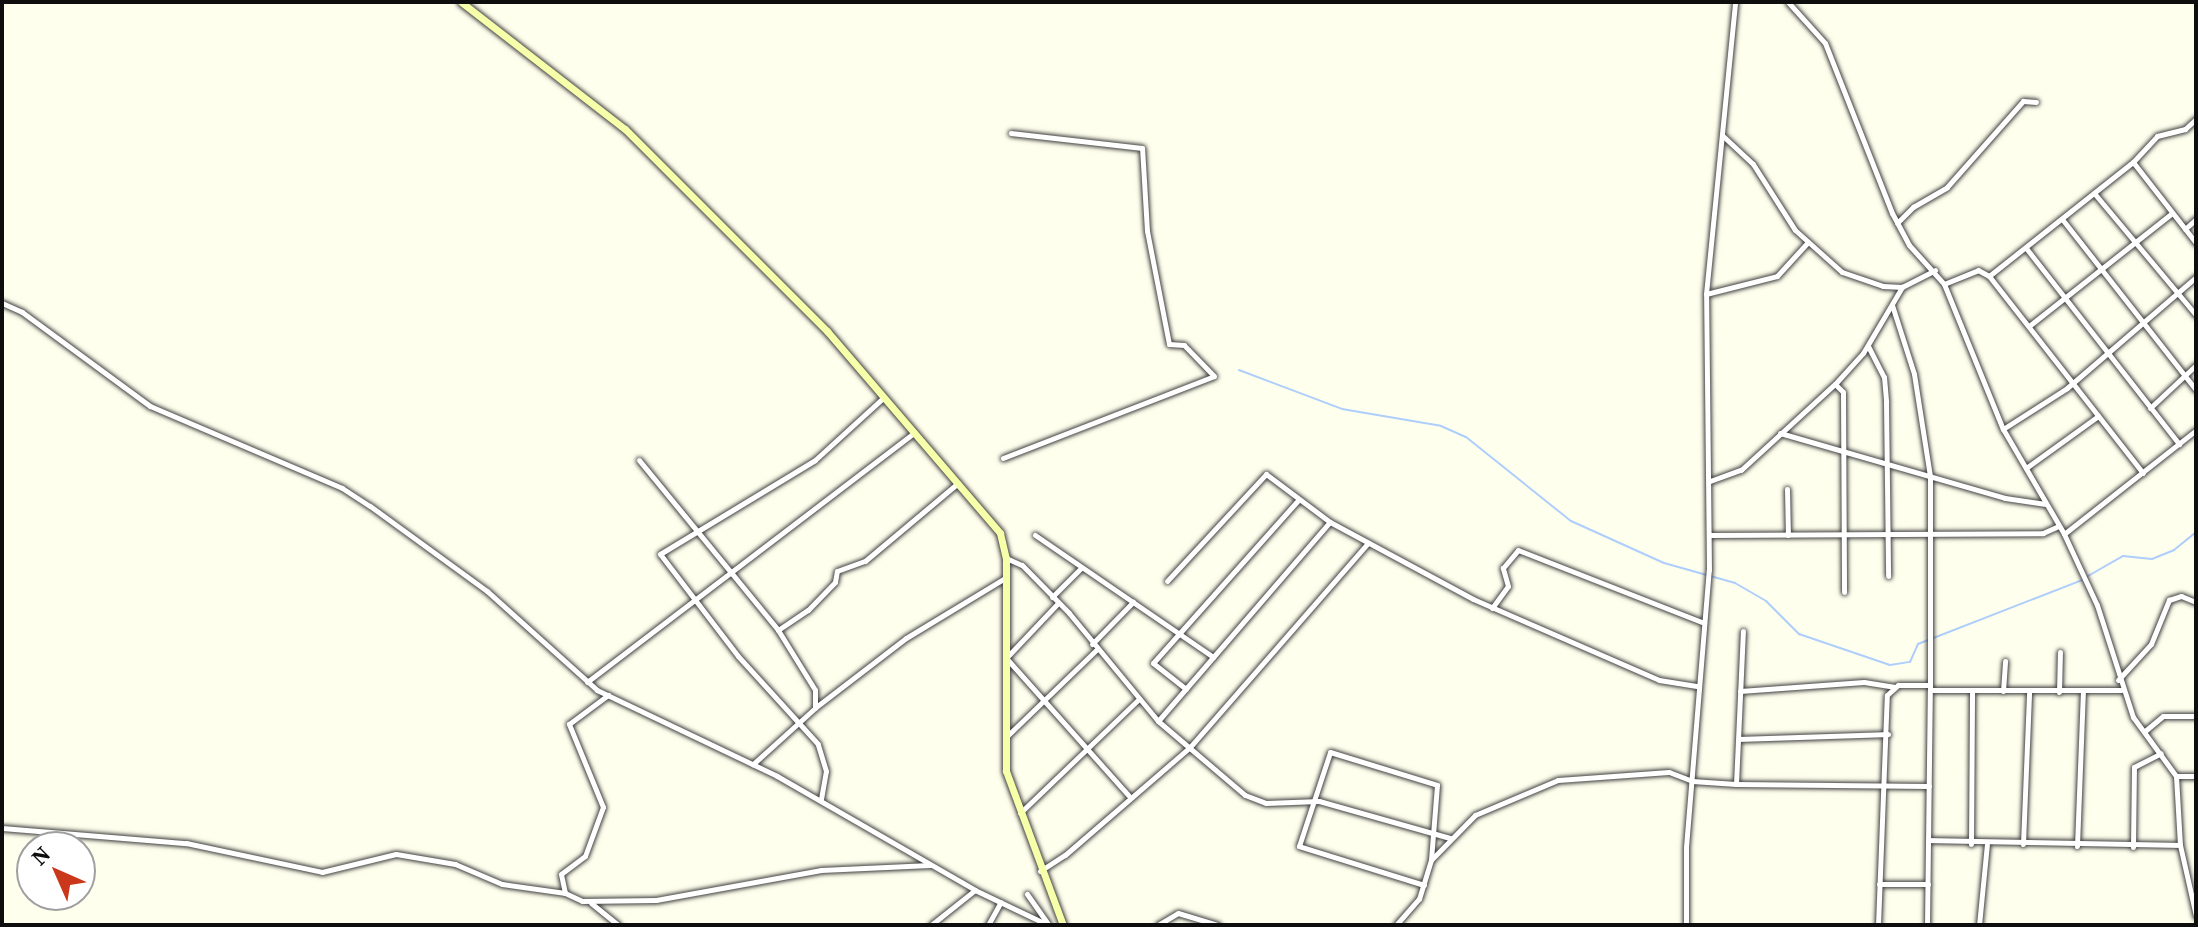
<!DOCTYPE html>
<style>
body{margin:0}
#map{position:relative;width:2198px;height:927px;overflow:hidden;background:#ffe;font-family:"Source Serif 4",serif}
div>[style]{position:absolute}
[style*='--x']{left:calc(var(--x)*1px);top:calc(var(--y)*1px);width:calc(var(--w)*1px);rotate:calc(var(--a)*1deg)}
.stream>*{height:2px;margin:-1px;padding:0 1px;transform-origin:1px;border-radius:1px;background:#aecefb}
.roads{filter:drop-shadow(0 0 2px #414141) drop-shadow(0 0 2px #414141)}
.street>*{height:5px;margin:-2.5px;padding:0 2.5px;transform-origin:2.5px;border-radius:2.5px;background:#fff}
.secondary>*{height:7px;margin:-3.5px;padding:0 3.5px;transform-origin:3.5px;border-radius:3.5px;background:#f6ffa9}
span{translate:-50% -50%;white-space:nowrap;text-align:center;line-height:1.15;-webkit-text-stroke:8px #fff;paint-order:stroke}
.frame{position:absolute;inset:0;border:4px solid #0e0e0e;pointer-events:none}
.north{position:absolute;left:16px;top:831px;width:80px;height:80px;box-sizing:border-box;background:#fff;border:2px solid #9f9f9f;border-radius:50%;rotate:315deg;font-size:22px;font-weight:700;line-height:32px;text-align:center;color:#0e0e0e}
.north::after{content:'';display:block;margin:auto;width:28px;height:36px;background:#ca371a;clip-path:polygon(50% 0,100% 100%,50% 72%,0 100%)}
</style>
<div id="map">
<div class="stream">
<div style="--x:1239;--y:370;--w:110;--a:20.7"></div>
<div style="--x:1342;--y:409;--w:100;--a:9.7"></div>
<div style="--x:1441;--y:426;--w:27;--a:24"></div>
<div style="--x:1466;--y:437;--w:134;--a:38.7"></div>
<div style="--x:1571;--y:521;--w:102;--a:24.3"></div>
<div style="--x:1664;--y:563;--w:74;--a:15.7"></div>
<div style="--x:1735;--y:583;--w:36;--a:30"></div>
<div style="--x:1766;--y:601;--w:47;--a:45"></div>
<div style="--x:1799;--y:634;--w:96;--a:18.8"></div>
<div style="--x:1890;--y:665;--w:20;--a:-9"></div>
<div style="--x:1910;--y:662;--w:20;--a:-66"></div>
<div style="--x:1918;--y:644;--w:176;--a:-21.3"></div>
<div style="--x:2088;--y:576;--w:40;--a:-29.7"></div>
<div style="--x:2123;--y:556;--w:29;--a:6"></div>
<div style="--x:2152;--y:559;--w:24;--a:-22"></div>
<div style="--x:2174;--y:550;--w:28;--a:-39"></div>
</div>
<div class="roads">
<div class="street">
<div style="--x:1788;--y:2;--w:55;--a:47.9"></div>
<div style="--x:1825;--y:43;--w:183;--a:68.5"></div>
<div style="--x:1892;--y:213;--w:36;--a:62"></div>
<div style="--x:1909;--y:245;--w:52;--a:48.1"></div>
<div style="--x:1944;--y:284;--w:157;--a:67.9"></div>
<div style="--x:2003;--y:429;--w:121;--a:59.8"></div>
<div style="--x:2064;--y:534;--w:78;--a:65.1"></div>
<div style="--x:2097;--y:605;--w:118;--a:72.2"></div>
<div style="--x:2133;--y:717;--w:73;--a:53.9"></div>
<div style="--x:2176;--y:776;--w:69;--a:86.7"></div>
<div style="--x:2180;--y:845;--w:73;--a:77.3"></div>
<div style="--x:1723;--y:136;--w:41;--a:43"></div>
<div style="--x:1753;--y:164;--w:78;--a:57.5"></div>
<div style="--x:1795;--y:230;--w:63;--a:41.8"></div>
<div style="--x:1842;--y:272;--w:43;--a:18.9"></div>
<div style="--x:1883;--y:286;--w:19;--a:3"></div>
<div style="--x:2133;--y:162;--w:35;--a:-47"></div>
<div style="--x:2157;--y:136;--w:29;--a:-14"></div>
<div style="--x:2185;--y:129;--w:15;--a:-42"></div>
<div style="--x:2094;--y:193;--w:159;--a:50.1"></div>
<div style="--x:2062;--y:219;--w:217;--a:51.9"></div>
<div style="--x:1897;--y:223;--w:23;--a:-45"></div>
<div style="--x:1913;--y:207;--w:39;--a:-30"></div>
<div style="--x:1947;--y:187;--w:115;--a:-48.5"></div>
<div style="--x:2023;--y:101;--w:13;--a:4"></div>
<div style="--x:2185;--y:229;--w:15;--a:-42"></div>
<div style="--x:2026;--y:248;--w:249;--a:52"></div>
<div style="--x:1989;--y:276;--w:250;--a:52"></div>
<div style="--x:1944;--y:284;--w:37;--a:-22"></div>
<div style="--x:1978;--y:270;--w:13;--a:29"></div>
<div style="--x:1989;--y:276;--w:184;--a:-38.4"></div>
<div style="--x:2133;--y:162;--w:103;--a:52.1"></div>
<div style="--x:1706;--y:294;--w:73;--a:-14.2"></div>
<div style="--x:1777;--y:276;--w:46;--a:-47.6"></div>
<div style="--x:2;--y:303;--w:22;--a:24"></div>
<div style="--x:22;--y:312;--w:159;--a:36.3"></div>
<div style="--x:150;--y:406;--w:209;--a:23.1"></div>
<div style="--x:342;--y:488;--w:33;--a:33"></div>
<div style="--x:370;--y:506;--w:145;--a:36"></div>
<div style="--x:487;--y:591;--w:148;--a:42"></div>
<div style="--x:597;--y:690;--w:199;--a:25.5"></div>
<div style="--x:777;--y:776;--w:228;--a:29.9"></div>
<div style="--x:975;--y:890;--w:81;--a:25.6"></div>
<div style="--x:1892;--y:305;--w:72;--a:72.3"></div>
<div style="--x:1914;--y:374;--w:103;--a:81.1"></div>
<div style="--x:1930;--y:476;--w:214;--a:90"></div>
<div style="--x:2029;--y:326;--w:182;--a:-38.3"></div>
<div style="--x:1868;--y:346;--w:35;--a:63"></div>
<div style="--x:1884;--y:377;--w:25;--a:85"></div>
<div style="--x:1886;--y:402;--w:174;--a:89.3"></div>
<div style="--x:1835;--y:384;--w:11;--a:45"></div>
<div style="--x:1843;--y:392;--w:200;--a:89.7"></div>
<div style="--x:2150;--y:408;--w:63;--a:-43.1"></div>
<div style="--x:2003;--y:429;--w:76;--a:-32.6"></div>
<div style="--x:2067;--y:388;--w:170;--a:-40.7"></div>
<div style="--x:1780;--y:433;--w:234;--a:16.1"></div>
<div style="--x:2005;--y:498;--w:41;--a:8.3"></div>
<div style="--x:1003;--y:458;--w:226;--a:-21.2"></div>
<div style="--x:1214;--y:376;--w:43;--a:-134.1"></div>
<div style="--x:1184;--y:345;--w:15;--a:-176"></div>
<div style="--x:1169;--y:344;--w:115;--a:-101"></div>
<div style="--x:1147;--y:231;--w:83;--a:-93.4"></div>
<div style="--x:1142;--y:148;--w:132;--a:-173.5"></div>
<div style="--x:639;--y:460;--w:220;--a:50.7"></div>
<div style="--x:778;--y:630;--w:70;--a:58.3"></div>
<div style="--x:815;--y:690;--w:18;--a:90"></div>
<div style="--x:815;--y:708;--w:84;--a:137.9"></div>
<div style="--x:2026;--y:468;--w:89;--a:-35.8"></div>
<div style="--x:1710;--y:481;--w:33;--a:-20"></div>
<div style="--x:1741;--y:470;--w:127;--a:-42.5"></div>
<div style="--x:1835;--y:384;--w:42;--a:-47.9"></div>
<div style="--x:1863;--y:353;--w:77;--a:-59.4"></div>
<div style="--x:1902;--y:287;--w:37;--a:-27"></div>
<div style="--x:1787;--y:489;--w:46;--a:88.8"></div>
<div style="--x:2064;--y:534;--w:168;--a:-38.2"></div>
<div style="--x:1035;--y:535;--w:216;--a:34.4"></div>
<div style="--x:1709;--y:535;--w:334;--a:-0.3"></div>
<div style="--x:2043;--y:533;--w:17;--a:-24"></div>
<div style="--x:1006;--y:558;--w:17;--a:24"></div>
<div style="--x:1022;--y:565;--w:67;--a:45.6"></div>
<div style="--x:1069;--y:613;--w:140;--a:50.5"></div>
<div style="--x:1158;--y:721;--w:114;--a:40.4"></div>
<div style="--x:1245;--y:795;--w:22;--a:21"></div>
<div style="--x:1266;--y:803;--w:53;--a:-2.2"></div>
<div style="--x:1319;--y:801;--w:136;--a:15.8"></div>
<div style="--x:1167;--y:581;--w:146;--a:-47.2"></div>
<div style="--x:1266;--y:474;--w:80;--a:36.9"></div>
<div style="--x:1330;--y:522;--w:162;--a:28.3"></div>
<div style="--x:1473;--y:599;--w:203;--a:23.5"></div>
<div style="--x:1659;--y:680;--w:38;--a:9"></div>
<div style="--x:1052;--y:597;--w:41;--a:-45"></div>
<div style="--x:1492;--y:608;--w:27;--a:-54"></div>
<div style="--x:1508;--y:586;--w:19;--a:-106"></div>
<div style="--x:1503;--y:568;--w:23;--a:-50"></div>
<div style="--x:1518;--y:550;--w:200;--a:21.4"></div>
<div style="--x:778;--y:630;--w:36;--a:-34"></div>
<div style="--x:808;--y:610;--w:39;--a:-46"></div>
<div style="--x:835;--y:582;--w:11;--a:-80"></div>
<div style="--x:837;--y:571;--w:30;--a:-20"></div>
<div style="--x:865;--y:561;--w:121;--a:-40"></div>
<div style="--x:1092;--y:644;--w:59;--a:-45.7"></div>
<div style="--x:1007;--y:657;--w:74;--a:-46.6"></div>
<div style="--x:1007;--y:659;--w:183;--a:48.3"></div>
<div style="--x:2118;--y:680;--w:49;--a:-47.5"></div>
<div style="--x:2151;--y:644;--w:48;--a:-67.8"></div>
<div style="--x:2169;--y:600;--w:13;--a:-18"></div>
<div style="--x:2181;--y:596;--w:16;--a:22"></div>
<div style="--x:587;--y:682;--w:412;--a:-37.3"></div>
<div style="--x:1186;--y:689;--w:42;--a:-141.8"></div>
<div style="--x:1153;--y:663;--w:218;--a:-48.3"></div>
<div style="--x:1740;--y:691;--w:124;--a:-4.2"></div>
<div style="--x:1864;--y:682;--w:30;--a:9"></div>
<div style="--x:2003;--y:691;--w:30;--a:-86"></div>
<div style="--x:2059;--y:692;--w:40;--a:-88.6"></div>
<div style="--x:816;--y:707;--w:113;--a:-37.5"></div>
<div style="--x:906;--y:638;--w:116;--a:-31.2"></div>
<div style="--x:1158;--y:721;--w:263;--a:-49.2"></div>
<div style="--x:2145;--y:731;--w:23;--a:-40"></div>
<div style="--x:2163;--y:716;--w:33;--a:0"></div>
<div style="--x:1005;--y:738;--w:127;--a:-44"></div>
<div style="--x:1740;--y:739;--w:148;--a:-1.9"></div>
<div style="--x:2176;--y:776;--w:20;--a:0"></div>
<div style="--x:1736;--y:784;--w:153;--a:-87.4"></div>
<div style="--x:821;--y:799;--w:28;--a:-80"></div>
<div style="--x:826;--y:771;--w:28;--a:-107"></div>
<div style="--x:818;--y:744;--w:119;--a:-132.3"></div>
<div style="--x:738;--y:656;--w:128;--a:-127.4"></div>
<div style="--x:660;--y:554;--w:181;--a:-31.2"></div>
<div style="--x:815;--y:460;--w:93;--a:-42.4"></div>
<div style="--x:1020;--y:813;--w:165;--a:-43.8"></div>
<div style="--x:2;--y:828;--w:185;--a:4.7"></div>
<div style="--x:186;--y:843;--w:139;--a:12"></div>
<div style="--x:322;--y:872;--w:76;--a:-13.7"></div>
<div style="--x:396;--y:854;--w:60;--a:9.6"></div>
<div style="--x:455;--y:864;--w:51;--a:23.1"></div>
<div style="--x:502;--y:884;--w:64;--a:8.1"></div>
<div style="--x:565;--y:893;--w:19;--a:25"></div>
<div style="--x:582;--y:901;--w:74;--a:-0.8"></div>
<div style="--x:656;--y:900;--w:168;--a:-10.3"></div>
<div style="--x:821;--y:870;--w:109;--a:-2.6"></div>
<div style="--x:1928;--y:840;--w:252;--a:1.1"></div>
<div style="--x:1971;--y:844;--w:153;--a:-89.6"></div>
<div style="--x:2023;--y:844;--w:152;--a:-87.7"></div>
<div style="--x:2077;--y:846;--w:154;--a:-87.8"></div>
<div style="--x:2133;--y:847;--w:80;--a:-89.3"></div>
<div style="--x:2134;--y:767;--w:30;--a:-27"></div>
<div style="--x:1040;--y:871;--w:30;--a:-33"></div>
<div style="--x:1065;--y:855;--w:165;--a:-40.8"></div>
<div style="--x:1190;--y:747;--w:271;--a:-48.9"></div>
<div style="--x:1879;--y:884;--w:49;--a:0"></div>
<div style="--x:1424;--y:885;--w:131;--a:-162.7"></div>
<div style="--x:1299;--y:846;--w:99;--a:-71.7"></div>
<div style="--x:1330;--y:752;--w:112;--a:17.1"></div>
<div style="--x:1437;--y:785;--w:74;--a:94.6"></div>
<div style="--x:565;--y:893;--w:19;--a:-102"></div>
<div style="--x:561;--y:874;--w:30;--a:-37"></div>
<div style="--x:585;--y:856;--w:52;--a:-69.8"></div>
<div style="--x:603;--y:807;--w:90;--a:-112.3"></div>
<div style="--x:569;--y:724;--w:49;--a:-36.6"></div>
<div style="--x:1027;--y:894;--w:37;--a:55"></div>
<div style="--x:591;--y:903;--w:35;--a:39"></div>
<div style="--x:931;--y:925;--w:56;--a:-38.5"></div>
<div style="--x:988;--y:925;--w:26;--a:-61"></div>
<div style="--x:1158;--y:925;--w:23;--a:-31"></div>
<div style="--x:1178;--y:913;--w:42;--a:16.7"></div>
<div style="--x:1396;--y:925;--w:35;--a:-49"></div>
<div style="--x:1419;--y:899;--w:41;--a:-72.9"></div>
<div style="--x:1431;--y:860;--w:63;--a:-45.6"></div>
<div style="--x:1475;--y:815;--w:90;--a:-22.9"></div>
<div style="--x:1558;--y:780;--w:111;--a:-4.1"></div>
<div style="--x:1669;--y:772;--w:25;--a:21"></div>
<div style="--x:1692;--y:781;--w:44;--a:3.9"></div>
<div style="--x:1736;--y:784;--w:193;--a:0.6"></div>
<div style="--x:1686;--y:925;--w:78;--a:-90"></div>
<div style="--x:1686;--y:847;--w:278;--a:-85.3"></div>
<div style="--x:1709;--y:570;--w:276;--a:-90.6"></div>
<div style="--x:1706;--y:294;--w:293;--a:-84.3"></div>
<div style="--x:1878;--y:925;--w:230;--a:-87.8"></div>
<div style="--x:1887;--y:695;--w:15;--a:-42"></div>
<div style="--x:1898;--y:685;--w:32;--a:0"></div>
<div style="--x:1927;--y:925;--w:235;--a:-89.3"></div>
<div style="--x:1930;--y:690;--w:191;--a:0"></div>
<div style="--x:1979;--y:925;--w:81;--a:-84.4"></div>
</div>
<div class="secondary">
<div style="--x:461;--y:2;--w:207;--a:37.8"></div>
<div style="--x:625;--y:129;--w:286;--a:45"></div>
<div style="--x:827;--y:331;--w:266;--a:49.4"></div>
<div style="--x:1000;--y:533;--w:26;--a:77"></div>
<div style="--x:1006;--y:558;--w:213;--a:90"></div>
<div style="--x:1006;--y:771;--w:164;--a:69.7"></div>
</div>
</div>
<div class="frame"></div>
<div class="north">N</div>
</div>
